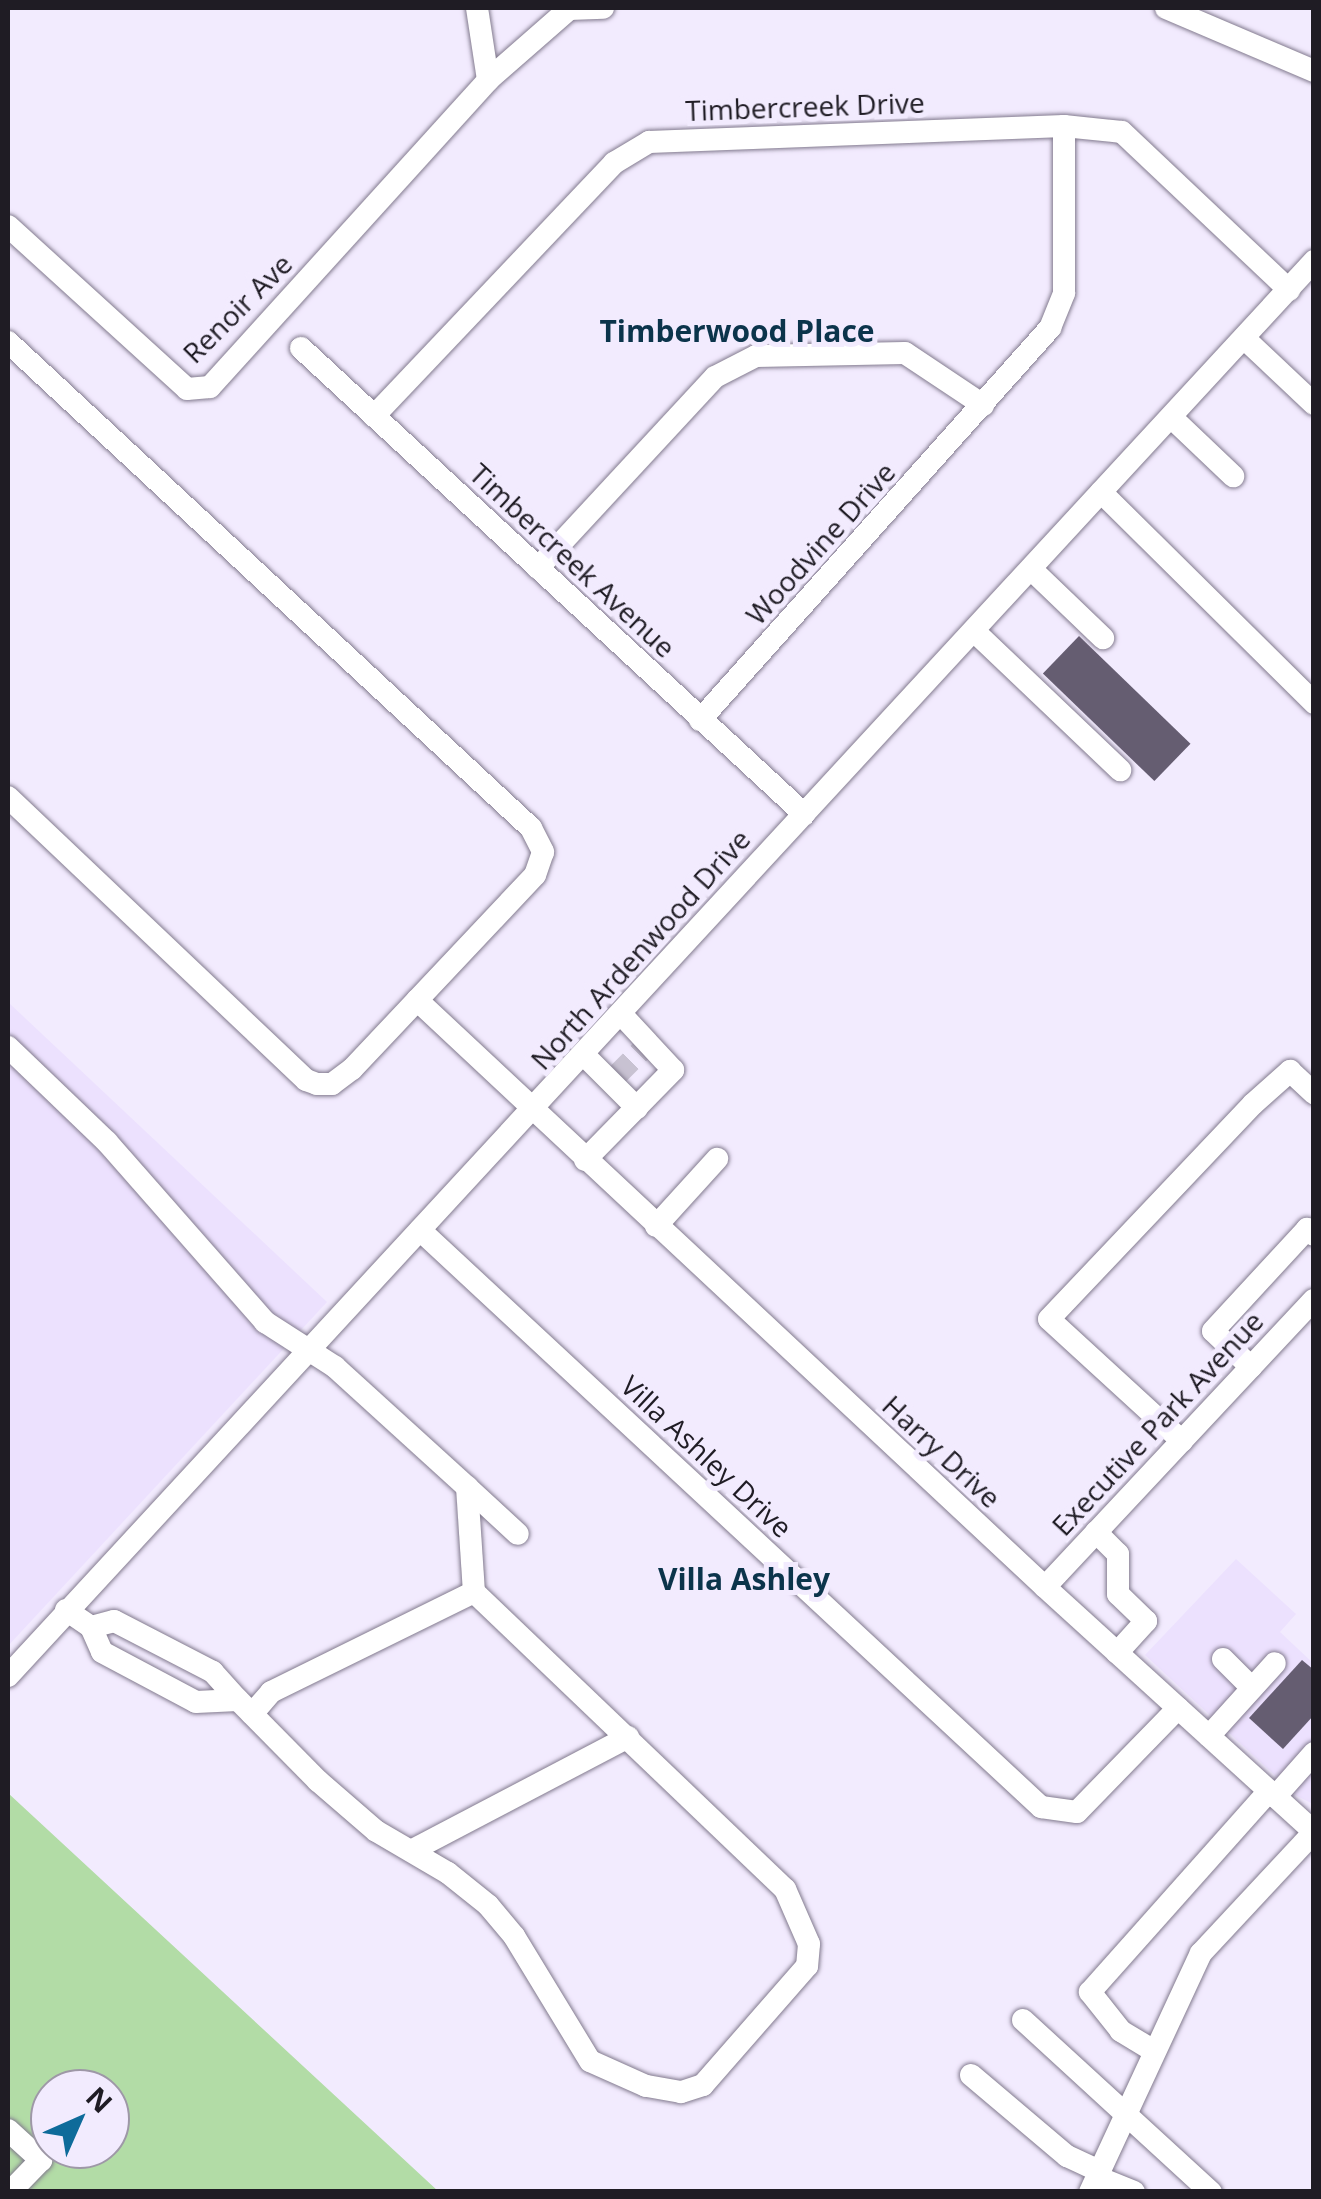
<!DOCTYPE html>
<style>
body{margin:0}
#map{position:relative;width:1321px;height:2199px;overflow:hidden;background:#f2ebfe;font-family:"Open Sans",sans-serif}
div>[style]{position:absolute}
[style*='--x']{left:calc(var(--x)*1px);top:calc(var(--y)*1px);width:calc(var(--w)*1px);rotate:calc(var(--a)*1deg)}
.built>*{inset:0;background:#ece1fe}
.green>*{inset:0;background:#b2dca6}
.building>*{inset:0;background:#655d71;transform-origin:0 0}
.minor-tunnel>*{height:22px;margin-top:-11px;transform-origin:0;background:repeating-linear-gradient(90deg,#c8c2d2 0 22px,transparent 0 33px)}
.roads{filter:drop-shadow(0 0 2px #827a8e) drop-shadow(0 0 2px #827a8e)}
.minor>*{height:22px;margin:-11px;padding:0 11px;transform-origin:11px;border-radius:11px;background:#fff}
span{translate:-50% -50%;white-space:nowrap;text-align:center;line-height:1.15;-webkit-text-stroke:10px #f2ebfe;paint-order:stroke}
.street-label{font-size:28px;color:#1f1c24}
.neighbourhood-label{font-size:30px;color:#0b344b;font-weight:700}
.frame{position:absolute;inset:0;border:10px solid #1f1c24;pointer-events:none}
.north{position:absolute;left:30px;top:2069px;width:100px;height:100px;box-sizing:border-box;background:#f2ebfe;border:2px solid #9e98a7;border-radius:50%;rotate:45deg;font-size:28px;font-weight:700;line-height:40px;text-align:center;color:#1f1c24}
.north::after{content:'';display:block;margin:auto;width:35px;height:45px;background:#0e6b9a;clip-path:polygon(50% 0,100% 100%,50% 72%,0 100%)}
</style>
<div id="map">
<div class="built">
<div style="clip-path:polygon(8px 1002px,327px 1302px,8px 1646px)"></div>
<div style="clip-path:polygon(1236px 1559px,1296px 1614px,1280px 1632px,1313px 1663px,1313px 1804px,1297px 1796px,1145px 1655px)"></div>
</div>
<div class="green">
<div style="clip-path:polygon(evenodd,8px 1793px,438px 2191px,8px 2191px,8px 1793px,50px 2089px,110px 2089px,110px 2149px,50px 2149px,50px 2089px)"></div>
</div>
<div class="building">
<div style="left:1079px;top:636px;width:155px;height:52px;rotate:44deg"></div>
<div style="clip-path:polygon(1302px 1660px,1314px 1670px,1314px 1715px,1283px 1749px,1249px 1718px)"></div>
</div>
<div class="minor-tunnel">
<div style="--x:615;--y:1077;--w:37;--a:-45"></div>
</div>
<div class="roads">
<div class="minor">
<div style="--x:477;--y:8;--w:73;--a:81.3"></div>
<div style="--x:1166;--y:8;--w:161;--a:23.1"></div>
<div style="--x:8;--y:226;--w:242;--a:42.3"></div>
<div style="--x:187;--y:389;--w:23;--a:-5"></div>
<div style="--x:210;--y:387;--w:414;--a:-47.8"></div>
<div style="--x:488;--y:80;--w:108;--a:-41.2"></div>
<div style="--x:569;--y:9;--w:34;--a:-2"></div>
<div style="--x:1244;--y:338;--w:96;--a:43.3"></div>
<div style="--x:8;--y:342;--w:714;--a:42.9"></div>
<div style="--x:531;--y:828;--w:27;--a:63"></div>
<div style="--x:543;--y:852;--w:24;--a:109"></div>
<div style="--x:535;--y:875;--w:267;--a:133.3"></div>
<div style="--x:352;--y:1069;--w:25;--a:143"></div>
<div style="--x:332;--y:1084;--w:15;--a:180"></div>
<div style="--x:317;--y:1084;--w:12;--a:-160"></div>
<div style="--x:306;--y:1080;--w:411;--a:-136.5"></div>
<div style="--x:301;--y:348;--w:686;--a:42.81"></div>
<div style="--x:374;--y:416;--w:349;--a:-46.5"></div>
<div style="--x:614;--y:163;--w:41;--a:-31"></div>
<div style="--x:649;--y:142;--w:415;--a:-2.2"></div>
<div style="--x:1064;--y:126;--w:58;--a:5.9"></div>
<div style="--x:1122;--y:132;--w:230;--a:43.4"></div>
<div style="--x:1171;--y:417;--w:86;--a:43.6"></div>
<div style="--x:1101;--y:492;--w:300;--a:44.7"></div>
<div style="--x:538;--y:568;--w:260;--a:-47.2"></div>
<div style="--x:715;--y:377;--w:46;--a:-27.1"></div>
<div style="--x:756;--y:356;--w:149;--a:-1.2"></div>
<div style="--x:905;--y:353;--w:94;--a:33.7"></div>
<div style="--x:1031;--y:569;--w:100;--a:43.8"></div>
<div style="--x:974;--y:631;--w:202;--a:43.6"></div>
<div style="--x:700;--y:720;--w:526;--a:-48.24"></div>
<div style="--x:1050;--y:328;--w:38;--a:-68"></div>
<div style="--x:1064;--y:293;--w:167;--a:-90"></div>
<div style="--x:417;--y:1000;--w:860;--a:43.07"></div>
<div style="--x:1045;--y:1587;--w:364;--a:42.3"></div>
<div style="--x:1314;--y:1832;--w:166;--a:133"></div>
<div style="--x:1201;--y:1953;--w:264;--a:114.9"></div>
<div style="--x:8;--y:1047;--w:137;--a:43.8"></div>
<div style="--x:107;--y:1142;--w:240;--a:48.7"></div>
<div style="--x:265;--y:1322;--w:83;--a:32.7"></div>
<div style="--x:335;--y:1367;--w:178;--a:42.3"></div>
<div style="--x:467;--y:1487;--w:105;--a:86.2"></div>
<div style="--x:474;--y:1592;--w:430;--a:43.7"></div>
<div style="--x:785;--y:1889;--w:60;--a:66.4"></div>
<div style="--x:809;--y:1944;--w:22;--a:95"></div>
<div style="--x:807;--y:1966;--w:158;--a:131.2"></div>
<div style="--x:703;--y:2085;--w:23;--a:162"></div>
<div style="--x:681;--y:2092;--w:36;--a:-170"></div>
<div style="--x:646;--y:2086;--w:61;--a:-155.9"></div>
<div style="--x:590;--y:2061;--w:146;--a:-121.3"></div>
<div style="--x:514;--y:1936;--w:40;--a:-130"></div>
<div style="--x:488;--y:1905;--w:51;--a:-141.3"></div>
<div style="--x:448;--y:1873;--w:83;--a:-149.7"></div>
<div style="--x:376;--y:1831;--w:77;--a:-139.2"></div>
<div style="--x:318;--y:1781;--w:114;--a:-134.6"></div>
<div style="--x:584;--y:1055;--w:75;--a:45"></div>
<div style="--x:585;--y:1160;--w:126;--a:-45.6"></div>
<div style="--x:673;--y:1070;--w:76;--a:-132.9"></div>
<div style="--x:656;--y:1226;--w:91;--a:-47.7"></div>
<div style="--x:420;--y:1230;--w:848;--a:42.9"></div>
<div style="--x:1041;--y:1807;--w:36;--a:8"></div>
<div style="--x:1077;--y:1812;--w:145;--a:-45.8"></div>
<div style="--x:1251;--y:1367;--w:52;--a:-136.5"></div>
<div style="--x:1213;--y:1331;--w:139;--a:-47.3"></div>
<div style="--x:1307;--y:1229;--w:9;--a:41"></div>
<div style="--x:1182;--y:1441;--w:180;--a:-137.5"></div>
<div style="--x:1049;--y:1319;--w:296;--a:-46.5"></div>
<div style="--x:1253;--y:1104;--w:50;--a:-41.7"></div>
<div style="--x:1290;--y:1071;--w:33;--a:43"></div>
<div style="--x:467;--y:1487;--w:69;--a:42.7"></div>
<div style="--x:1096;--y:1532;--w:31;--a:45"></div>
<div style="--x:1118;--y:1554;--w:40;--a:90"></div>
<div style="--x:1118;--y:1594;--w:39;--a:44"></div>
<div style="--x:1146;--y:1621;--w:43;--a:132.2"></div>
<div style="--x:1045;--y:1587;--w:393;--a:-46.9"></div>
<div style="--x:66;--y:1610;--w:30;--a:34"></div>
<div style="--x:91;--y:1627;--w:27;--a:66"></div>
<div style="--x:102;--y:1652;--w:106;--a:28"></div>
<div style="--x:196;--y:1702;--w:42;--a:-2.7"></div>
<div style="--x:238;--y:1700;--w:38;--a:-132"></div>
<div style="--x:213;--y:1672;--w:111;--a:-152.7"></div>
<div style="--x:114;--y:1621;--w:24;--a:165"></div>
<div style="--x:1223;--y:1659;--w:41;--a:45"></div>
<div style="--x:8;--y:1676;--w:1926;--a:-47.29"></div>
<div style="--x:252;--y:1714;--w:29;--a:-49"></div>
<div style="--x:271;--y:1692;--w:226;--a:-26.2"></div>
<div style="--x:1209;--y:1736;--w:98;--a:-47.9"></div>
<div style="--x:1275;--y:1797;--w:59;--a:-48.4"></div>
<div style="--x:413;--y:1850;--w:243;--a:-27.7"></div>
<div style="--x:1023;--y:2020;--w:255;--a:42.5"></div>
<div style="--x:1154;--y:2051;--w:39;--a:-149"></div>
<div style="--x:1121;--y:2031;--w:50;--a:-128.5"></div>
<div style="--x:1090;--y:1992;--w:269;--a:-48.3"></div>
<div style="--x:971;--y:2075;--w:126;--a:40.2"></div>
<div style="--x:1067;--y:2156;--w:35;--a:25"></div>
<div style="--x:8;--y:2130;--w:45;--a:42.3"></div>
<div style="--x:41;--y:2160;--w:45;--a:134.1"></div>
<div style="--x:1097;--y:2177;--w:40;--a:22"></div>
</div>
</div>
<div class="street-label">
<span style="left:805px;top:106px;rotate:-2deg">Timbercreek Drive</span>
<span style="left:237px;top:308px;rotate:-45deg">Renoir Ave</span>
<span style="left:820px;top:543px;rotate:-48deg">Woodvine Drive</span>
<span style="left:573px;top:560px;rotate:43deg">Timbercreek Avenue</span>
<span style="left:640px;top:949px;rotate:-48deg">North Ardenwood Drive</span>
<span style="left:1157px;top:1423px;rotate:-47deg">Executive Park Avenue</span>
<span style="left:942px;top:1451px;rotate:43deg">Harry Drive</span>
<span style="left:707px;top:1456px;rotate:43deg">Villa Ashley Drive</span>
</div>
<div class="neighbourhood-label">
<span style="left:737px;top:331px">Timberwood Place</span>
<span style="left:744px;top:1579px">Villa Ashley</span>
</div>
<div class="frame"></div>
<div class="north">N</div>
</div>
